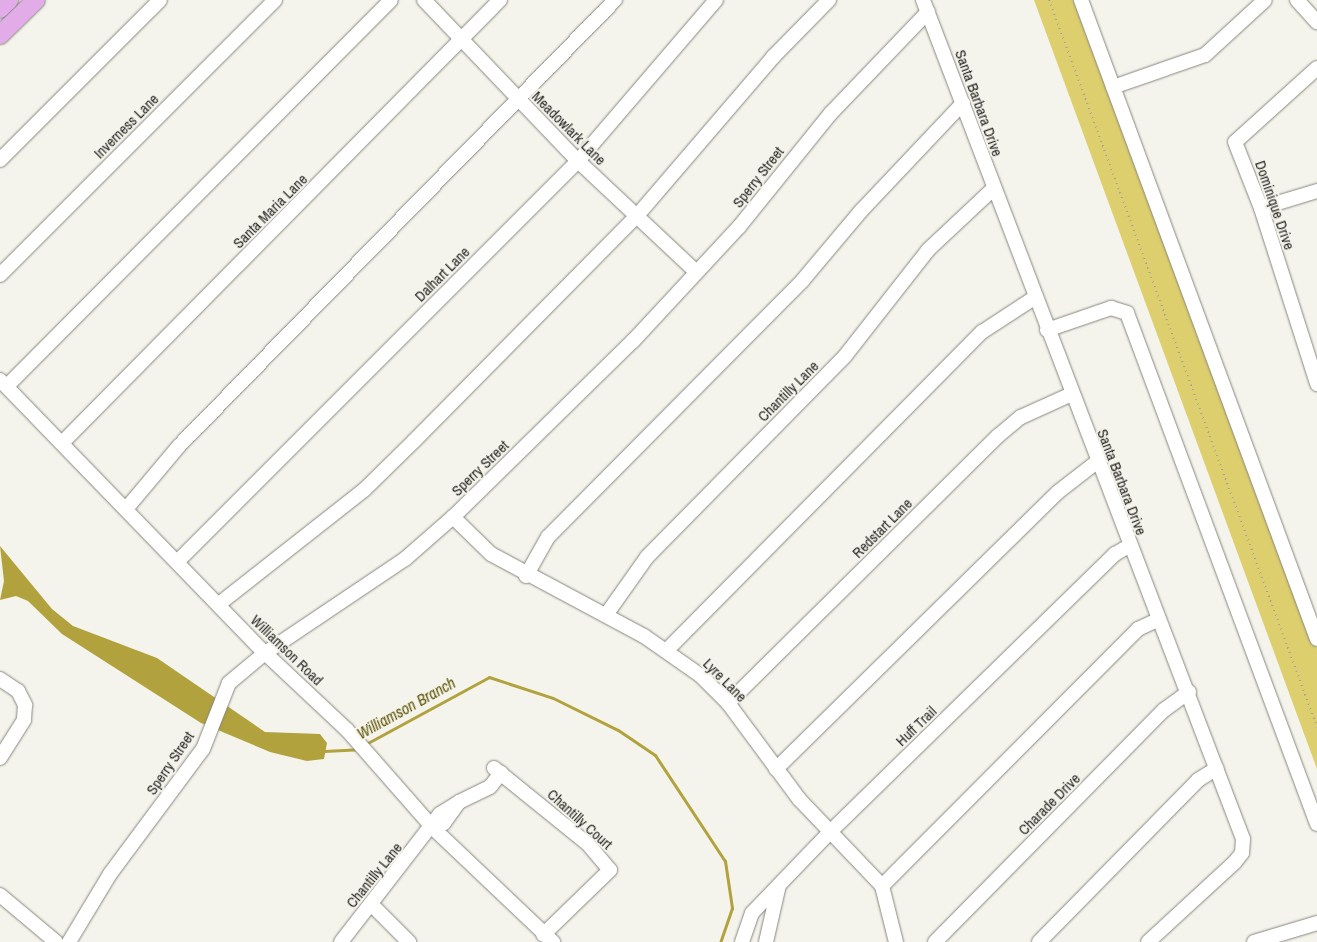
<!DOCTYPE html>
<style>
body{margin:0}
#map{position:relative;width:1317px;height:942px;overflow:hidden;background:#f5f4ec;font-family:"Archivo Narrow",sans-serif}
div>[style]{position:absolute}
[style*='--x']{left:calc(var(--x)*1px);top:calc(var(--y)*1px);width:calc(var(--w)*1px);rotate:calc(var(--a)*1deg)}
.green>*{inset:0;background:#ddce6e}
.water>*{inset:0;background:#b1a23e}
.stream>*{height:3px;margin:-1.5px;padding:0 1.5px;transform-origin:1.5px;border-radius:1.5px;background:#b1a23e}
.path>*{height:2px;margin-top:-1px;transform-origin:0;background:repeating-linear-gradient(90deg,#a2a19b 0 1px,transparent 0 5px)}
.roads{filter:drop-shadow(0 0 1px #87867f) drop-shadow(0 0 1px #87867f)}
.minor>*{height:14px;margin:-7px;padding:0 7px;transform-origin:7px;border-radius:7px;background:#fff}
.major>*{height:18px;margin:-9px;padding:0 9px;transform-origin:9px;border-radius:9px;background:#e2ace9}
span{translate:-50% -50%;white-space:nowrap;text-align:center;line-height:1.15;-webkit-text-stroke:4px #f5f4ec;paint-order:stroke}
.street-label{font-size:15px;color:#2b2b28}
.water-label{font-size:16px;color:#605607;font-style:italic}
</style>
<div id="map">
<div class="green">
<div style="clip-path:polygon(1034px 0,1073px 0,1317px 648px,1317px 769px)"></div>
</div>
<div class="water">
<div style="clip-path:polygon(0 546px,52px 609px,73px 626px,157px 658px,265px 732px,320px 734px,327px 743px,324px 759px,307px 761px,270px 752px,201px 723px,62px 634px,28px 601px,16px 596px,0 600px,4px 581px)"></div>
</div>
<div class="stream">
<div style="--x:364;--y:745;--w:142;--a:-28.5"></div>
<div style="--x:489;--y:677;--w:67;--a:18.2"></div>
<div style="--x:553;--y:698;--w:72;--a:26.2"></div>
<div style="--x:618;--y:730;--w:45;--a:34"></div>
<div style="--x:655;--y:755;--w:127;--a:56.6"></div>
<div style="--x:725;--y:861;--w:48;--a:81.5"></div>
<div style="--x:732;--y:908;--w:36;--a:109"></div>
<div style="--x:324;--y:751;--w:35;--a:-3"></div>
</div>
<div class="path">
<div style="--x:1049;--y:0;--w:775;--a:69.76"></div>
</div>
<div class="roads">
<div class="minor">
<div style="--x:424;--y:0;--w:223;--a:46.3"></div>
<div style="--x:578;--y:161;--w:162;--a:43.2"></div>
<div style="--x:923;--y:0;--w:898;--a:69.12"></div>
<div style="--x:1243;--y:839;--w:14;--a:94"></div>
<div style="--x:1242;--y:853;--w:11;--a:128"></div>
<div style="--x:1235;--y:862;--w:118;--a:137.4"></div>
<div style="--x:1081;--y:0;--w:681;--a:69.73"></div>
<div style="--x:1297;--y:0;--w:30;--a:48"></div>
<div style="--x:1317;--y:68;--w:110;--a:137.9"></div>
<div style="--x:1235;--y:142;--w:71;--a:68.5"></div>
<div style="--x:1261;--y:208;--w:185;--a:72.3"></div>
<div style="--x:1113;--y:87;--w:97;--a:-19.2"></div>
<div style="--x:1205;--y:55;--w:81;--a:-42.5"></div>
<div style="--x:0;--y:160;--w:226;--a:-45"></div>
<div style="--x:1261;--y:208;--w:59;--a:-16.9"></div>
<div style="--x:0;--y:275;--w:389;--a:-45"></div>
<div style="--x:1047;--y:330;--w:68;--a:-19"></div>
<div style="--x:1111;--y:308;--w:17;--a:17"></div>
<div style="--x:1127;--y:313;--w:545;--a:69.6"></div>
<div style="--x:0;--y:380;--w:380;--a:45.9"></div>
<div style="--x:265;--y:653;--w:112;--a:43.2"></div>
<div style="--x:347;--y:730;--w:130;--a:48.7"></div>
<div style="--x:433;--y:828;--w:166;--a:43.5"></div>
<div style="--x:7;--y:386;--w:544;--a:-45.15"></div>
<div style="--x:62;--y:443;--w:623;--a:-45.33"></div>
<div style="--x:127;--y:508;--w:81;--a:-50"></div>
<div style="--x:179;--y:446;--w:624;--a:-45.65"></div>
<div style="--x:453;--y:517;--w:53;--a:44.2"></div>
<div style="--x:491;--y:554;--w:174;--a:28.2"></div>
<div style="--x:644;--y:636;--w:68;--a:34.9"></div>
<div style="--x:700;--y:675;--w:40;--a:45"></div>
<div style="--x:728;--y:703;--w:119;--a:53.5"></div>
<div style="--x:799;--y:799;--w:120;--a:46.3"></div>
<div style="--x:882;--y:886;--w:58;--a:76"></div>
<div style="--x:178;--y:561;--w:566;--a:-45"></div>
<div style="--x:578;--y:161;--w:212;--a:-49.4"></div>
<div style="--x:526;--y:576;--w:45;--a:-60.6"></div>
<div style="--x:548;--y:537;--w:362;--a:-45.2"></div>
<div style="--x:803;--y:280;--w:89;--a:-50"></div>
<div style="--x:860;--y:212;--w:150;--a:-46.6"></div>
<div style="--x:219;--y:604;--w:184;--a:-38.2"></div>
<div style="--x:364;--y:490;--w:70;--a:-44.4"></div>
<div style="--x:414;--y:441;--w:315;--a:-45.3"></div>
<div style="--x:636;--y:217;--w:211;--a:-49.4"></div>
<div style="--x:773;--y:57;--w:80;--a:-45.5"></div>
<div style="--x:606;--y:615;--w:71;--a:-54.7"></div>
<div style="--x:647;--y:557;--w:282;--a:-45.4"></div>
<div style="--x:845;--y:356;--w:135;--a:-51.9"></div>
<div style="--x:928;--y:250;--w:89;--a:-43.2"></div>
<div style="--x:667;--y:650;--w:448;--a:-45.3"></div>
<div style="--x:982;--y:332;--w:62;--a:-33.2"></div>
<div style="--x:0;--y:679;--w:22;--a:34"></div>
<div style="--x:18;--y:691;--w:16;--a:63"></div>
<div style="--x:25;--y:705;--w:15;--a:94"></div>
<div style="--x:24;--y:720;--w:45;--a:122.3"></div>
<div style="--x:728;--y:703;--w:380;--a:-44.7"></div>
<div style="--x:998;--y:436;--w:30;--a:-40"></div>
<div style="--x:1021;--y:417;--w:56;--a:-24.3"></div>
<div style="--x:494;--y:768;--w:121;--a:39"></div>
<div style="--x:588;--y:844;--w:34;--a:50"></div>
<div style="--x:610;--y:870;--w:93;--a:135.9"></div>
<div style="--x:776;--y:769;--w:395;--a:-44.5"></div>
<div style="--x:1058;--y:492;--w:51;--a:-37.8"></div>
<div style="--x:459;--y:802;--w:34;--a:-26"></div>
<div style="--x:490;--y:787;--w:18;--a:-52"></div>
<div style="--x:882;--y:886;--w:363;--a:-45.1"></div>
<div style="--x:1138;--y:629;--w:23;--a:-25"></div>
<div style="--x:0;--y:895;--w:73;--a:40"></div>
<div style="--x:371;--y:904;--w:54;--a:45"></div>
<div style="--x:69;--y:942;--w:79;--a:-58.9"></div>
<div style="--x:110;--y:874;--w:156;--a:-53.4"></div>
<div style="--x:203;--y:749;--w:71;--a:-68.5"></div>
<div style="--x:229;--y:683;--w:47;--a:-39.8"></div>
<div style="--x:265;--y:653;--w:169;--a:-33.9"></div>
<div style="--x:405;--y:559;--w:64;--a:-41.2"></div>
<div style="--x:453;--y:517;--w:252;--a:-44.4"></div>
<div style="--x:633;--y:341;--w:156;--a:-47.1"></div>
<div style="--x:739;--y:227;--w:146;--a:-51.1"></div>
<div style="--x:831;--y:113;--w:140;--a:-46.2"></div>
<div style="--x:341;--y:942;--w:162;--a:-52.3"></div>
<div style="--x:440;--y:814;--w:22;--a:-32"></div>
<div style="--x:459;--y:802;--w:26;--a:126"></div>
<div style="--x:444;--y:823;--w:12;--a:156"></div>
<div style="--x:742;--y:942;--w:31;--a:-71"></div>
<div style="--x:752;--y:913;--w:114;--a:-46.1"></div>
<div style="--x:831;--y:831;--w:397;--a:-44.3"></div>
<div style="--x:1115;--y:554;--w:16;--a:-30"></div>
<div style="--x:766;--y:942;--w:58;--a:-77.2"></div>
<div style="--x:935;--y:942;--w:326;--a:-45.4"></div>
<div style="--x:1164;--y:710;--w:31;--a:-36"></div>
<div style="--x:1039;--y:942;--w:227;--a:-45.5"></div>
<div style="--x:1198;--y:780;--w:22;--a:-32"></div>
<div style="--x:1254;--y:942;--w:66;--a:-16.8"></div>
</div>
<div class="major">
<div style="--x:0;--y:9;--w:13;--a:-45"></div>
<div style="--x:0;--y:35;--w:50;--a:-44.2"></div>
</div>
</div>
<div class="street-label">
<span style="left:979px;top:103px;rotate:70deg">Santa Barbara Drive</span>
<span style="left:126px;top:126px;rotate:-45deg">Inverness Lane</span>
<span style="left:569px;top:128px;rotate:45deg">Meadowlark Lane</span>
<span style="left:758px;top:177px;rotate:-52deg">Sperry Street</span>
<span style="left:1275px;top:205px;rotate:71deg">Dominique Drive</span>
<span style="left:270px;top:211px;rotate:-45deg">Santa Maria Lane</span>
<span style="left:442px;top:274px;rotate:-45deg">Dalhart Lane</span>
<span style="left:788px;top:391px;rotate:-45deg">Chantilly Lane</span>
<span style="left:480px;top:468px;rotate:-44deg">Sperry Street</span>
<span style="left:1122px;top:482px;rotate:69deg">Santa Barbara Drive</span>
<span style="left:882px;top:528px;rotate:-45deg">Redstart Lane</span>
<span style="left:287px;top:650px;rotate:44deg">Williamson Road</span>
<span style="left:725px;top:680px;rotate:45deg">Lyre Lane</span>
<span style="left:916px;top:726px;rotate:-44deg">Huff Trail</span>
<span style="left:170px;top:763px;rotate:-56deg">Sperry Street</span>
<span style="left:1049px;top:804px;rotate:-45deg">Charade Drive</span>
<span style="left:580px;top:819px;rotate:42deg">Chantilly Court</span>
<span style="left:374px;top:875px;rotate:-51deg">Chantilly Lane</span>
</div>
<div class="water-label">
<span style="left:406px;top:708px;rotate:-29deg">Williamson Branch</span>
</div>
</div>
